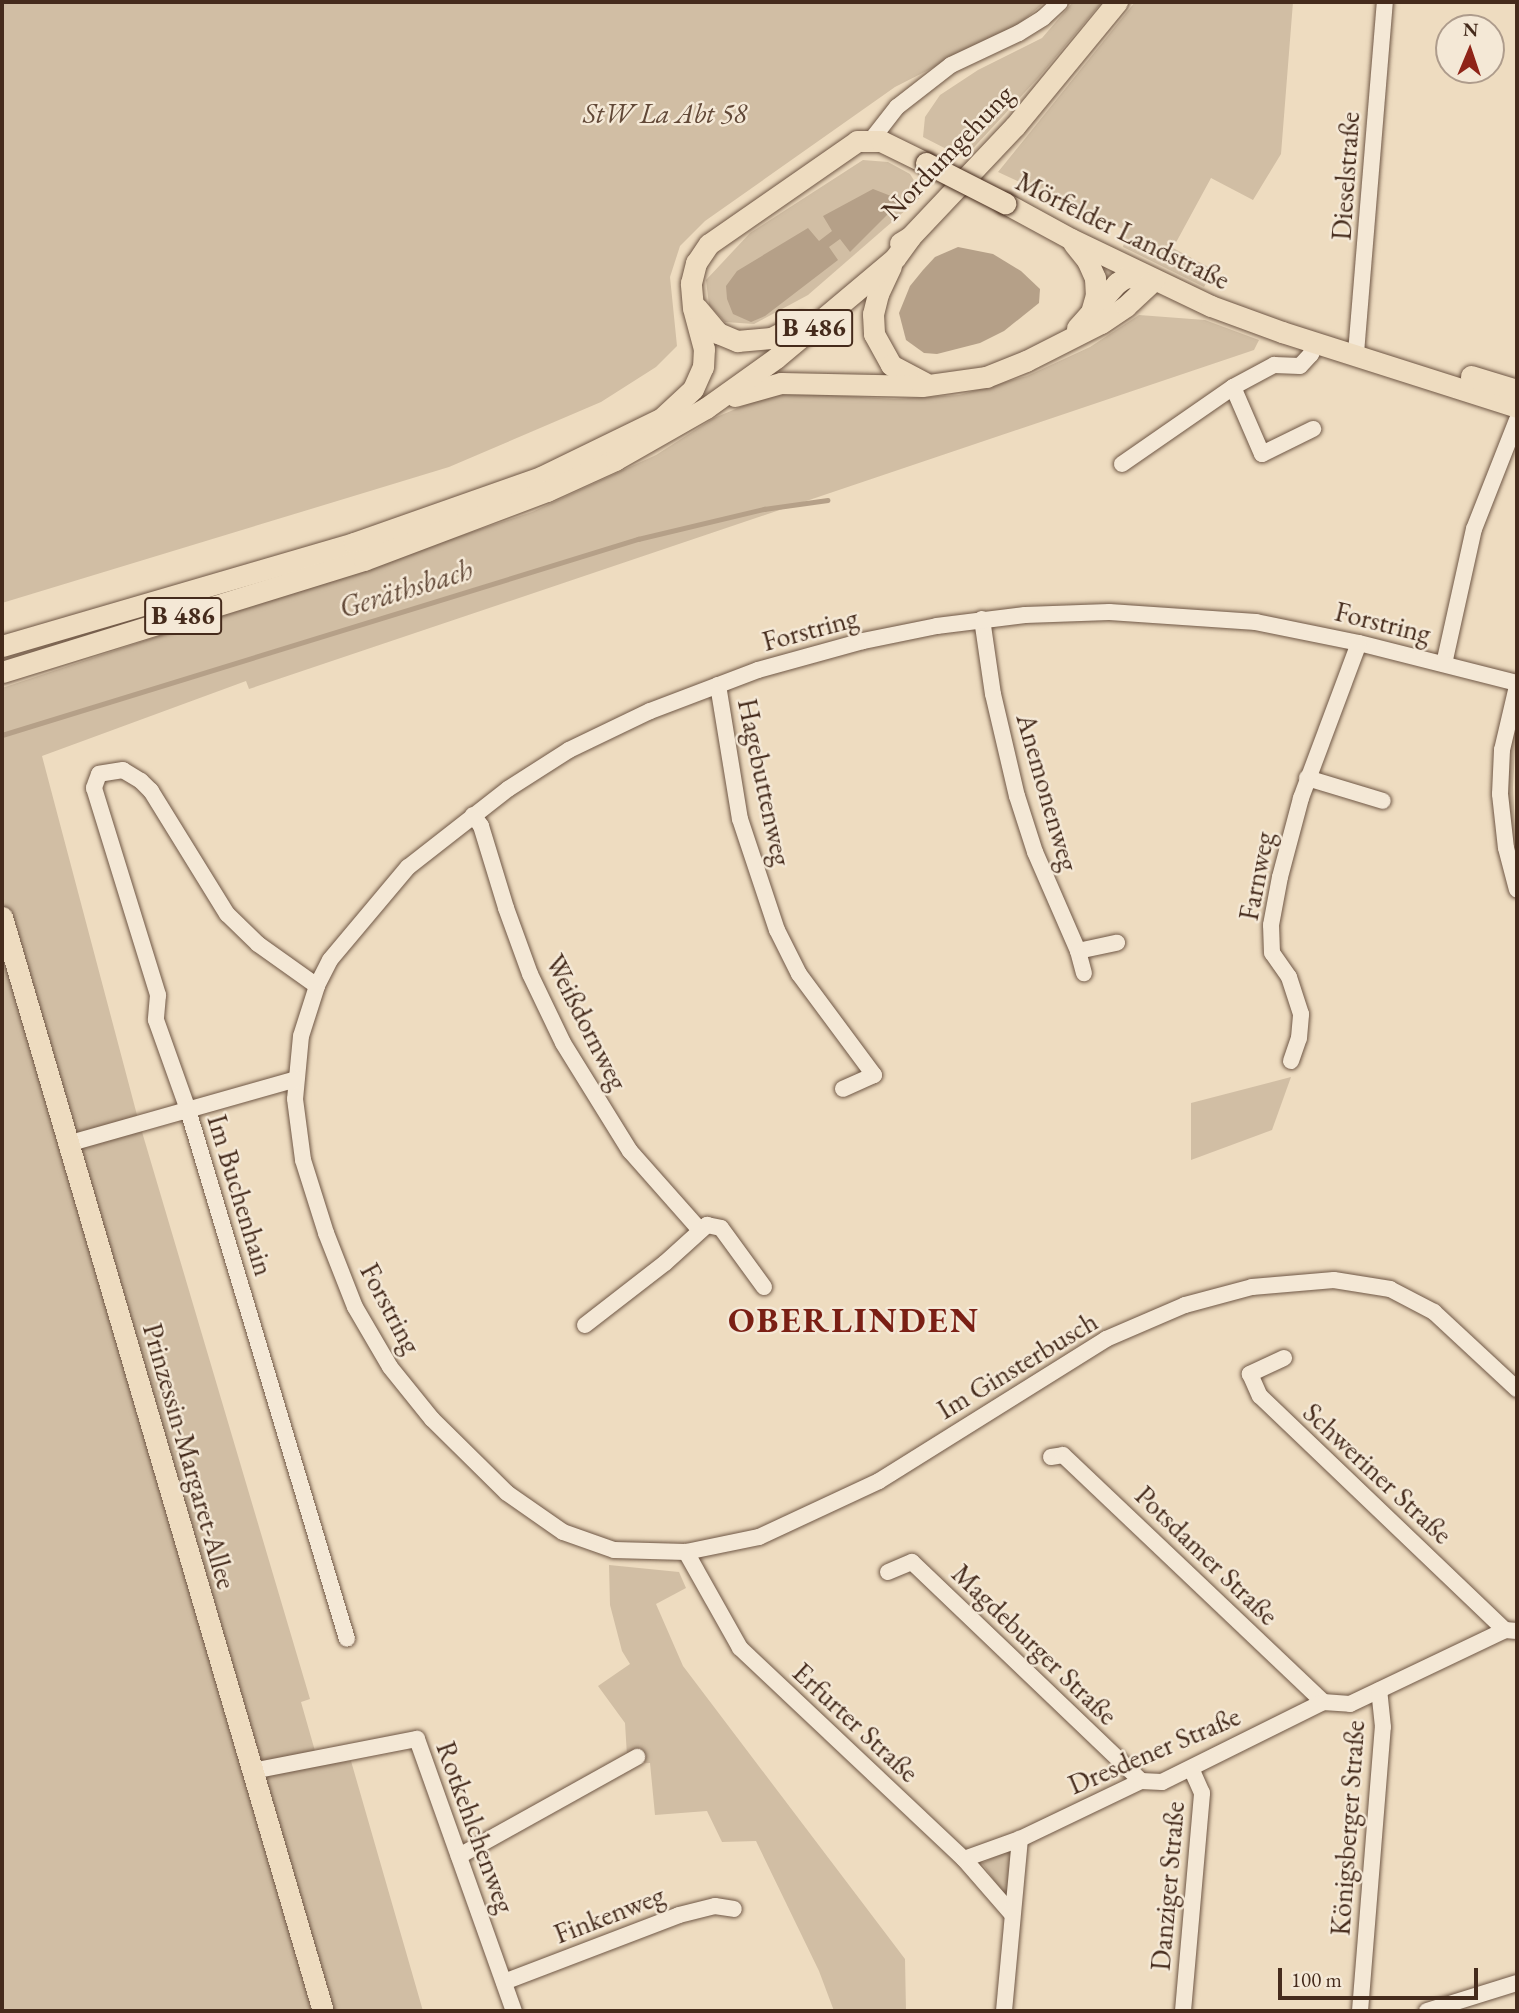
<!DOCTYPE html>
<meta charset="utf-8">
<style>
body{margin:0}
#map{position:relative;width:1519px;height:2013px;overflow:hidden;background:#eedcc0;font-family:"EB Garamond",serif}
div>[style]{position:absolute}
[style*='--x']{left:calc(var(--x)*1px);top:calc(var(--y)*1px);width:calc(var(--w)*1px);rotate:calc(var(--a)*1deg)}
.green>*{inset:0;background:#d1bea4}
.water>*{inset:0;background:#b5a088}
.stream>*{height:4.5px;margin:-2.25px;padding:0 2.25px;transform-origin:2.25px;border-radius:2.25px;background:#b5a088}
.roads{filter:drop-shadow(0 0 2px #6f5745) drop-shadow(0 0 2px #6f5745)}
.minor>*{height:16px;margin:-8px;padding:0 8px;transform-origin:8px;border-radius:8px;background:#f4e8d6}
.major>*{height:21px;margin:-10.5px;padding:0 10.5px;transform-origin:10.5px;border-radius:10.5px;background:#eedcc0}
.bridges{filter:drop-shadow(0 0 2px #452b1c) drop-shadow(0 0 2px #452b1c)}
.major-bridge>*{height:21px;margin:-10.5px;padding:0 10.5px;transform-origin:10.5px;border-radius:10.5px;background:#eedcc0}
span{translate:-50% -50%;white-space:nowrap;text-align:center;line-height:1.15;-webkit-text-stroke:5px #f4e8d6;paint-order:stroke}
.shield-label span{padding:2px 5px;background:#f4e8d6;border:2px solid;border-radius:5px;-webkit-text-stroke-width:0}
.shield-label{font-size:26px;color:#452b1c;font-weight:700}
.park-label{font-size:28px;color:#614837;font-style:italic}
.street-label{font-size:28px;color:#452b1c}
.water-label{font-size:30px;color:#614837;font-style:italic}
.district-label{font-size:35px;color:#7a1f14;font-weight:700;letter-spacing:2px}
.frame{position:absolute;inset:0;border:4px solid #452b1c;pointer-events:none}
.north{position:absolute;left:1435px;top:14px;width:70px;height:70px;box-sizing:border-box;background:#f4e8d6;border:2px solid #ae9c8c;border-radius:50%;rotate:2deg;font-size:19px;font-weight:700;line-height:28px;text-align:center;color:#452b1c}
.north::after{content:'';display:block;margin:auto;width:24px;height:32px;background:#8f2418;clip-path:polygon(50% 0,100% 100%,50% 72%,0 100%)}
.scale{position:absolute;left:1278px;top:1968px;width:200px;height:32px;box-sizing:border-box;border:4px solid #452b1c;border-top:0;padding-left:9px;font-size:21px;line-height:24px;white-space:nowrap;color:#452b1c;-webkit-text-stroke:5px #f4e8d6;paint-order:stroke}
</style>
<div id="map">
<div class="green">
<div style="clip-path:polygon(2px 2px,1045px 2px,1019px 24px,895px 87px,705px 221px,680px 246px,670px 277px,677px 346px,656px 367px,601px 402px,449px 467px,2px 603px)"></div>
<div style="clip-path:polygon(1073px 2px,1102px 2px,1039px 77px,964px 158px,923px 137px,925px 117px,940px 95px,978px 70px,1042px 38px)"></div>
<div style="clip-path:polygon(1135px 2px,1293px 2px,1281px 154px,1253px 200px,1211px 178px,1173px 248px,1214px 270px,1204px 287px,1123px 247px,1127px 231px,998px 172px)"></div>
<div style="clip-path:polygon(863px 160px,888px 162px,910px 174px,923px 195px,808px 295px,754px 324px,725px 322px,709px 305px,706px 280px,750px 233px)"></div>
<div style="clip-path:polygon(1139px 315px,1205px 320px,1259px 340px,1254px 350px,249px 689px,246px 681px,42px 756px,137px 1115px,310px 1699px,301px 1702px,319px 1765px,351px 1761px,423px 2011px,2px 2011px,2px 688px,532px 512px,656px 455px,714px 418px,750px 403px,777px 395px,812px 394px,894px 399px,959px 395px,1027px 376px,1090px 347px)"></div>
<div style="clip-path:polygon(1517px 711px,1513px 787px,1517px 865px,1506px 807px,1509px 743px)"></div>
<div style="clip-path:polygon(1291px 1077px,1272px 1130px,1191px 1160px,1191px 1103px)"></div>
<div style="clip-path:polygon(609px 1565px,679px 1572px,686px 1588px,656px 1604px,683px 1666px,905px 1959px,906px 2011px,834px 2011px,819px 1971px,756px 1841px,722px 1842px,707px 1811px,655px 1815px,650px 1763px,632px 1764px,627px 1756px,625px 1723px,598px 1686px,630px 1664px,622px 1651px,610px 1605px)"></div>
<div style="clip-path:polygon(1008px 1850px,1012px 1852px,1008px 1891px,1003px 1893px,982px 1863px)"></div>
</div>
<div class="water">
<div style="clip-path:polygon(873px 189px,891px 196px,896px 202px,895px 207px,850px 252px,840px 239px,829px 247px,838px 260px,765px 316px,751px 322px,733px 314px,727px 299px,726px 286px,737px 271px,808px 228px,819px 241px,832px 231px,823px 216px)"></div>
<div style="clip-path:polygon(958px 247px,993px 254px,1021px 271px,1040px 289px,1039px 303px,1004px 331px,980px 343px,937px 354px,924px 353px,906px 340px,899px 313px,910px 286px,923px 270px,935px 257px)"></div>
</div>
<div class="stream">
<div style="--x:2;--y:735;--w:666;--a:-17.13"></div>
<div style="--x:638;--y:539;--w:130;--a:-13.4"></div>
<div style="--x:764;--y:509;--w:64;--a:-8.1"></div>
</div>
<div class="roads">
<div class="minor">
<div style="--x:872;--y:139;--w:41;--a:-52"></div>
<div style="--x:897;--y:107;--w:68;--a:-37.9"></div>
<div style="--x:951;--y:65;--w:75;--a:-25.2"></div>
<div style="--x:1019;--y:33;--w:28;--a:-32"></div>
<div style="--x:1043;--y:18;--w:23;--a:-43"></div>
<div style="--x:1356;--y:353;--w:352;--a:-85.3"></div>
<div style="--x:1233;--y:387;--w:73;--a:66.6"></div>
<div style="--x:1262;--y:454;--w:57;--a:-26.1"></div>
<div style="--x:1122;--y:464;--w:135;--a:-34.7"></div>
<div style="--x:1233;--y:387;--w:47;--a:-28.2"></div>
<div style="--x:1274;--y:365;--w:26;--a:2"></div>
<div style="--x:1300;--y:366;--w:16;--a:-47"></div>
<div style="--x:1311;--y:354;--w:13;--a:-67"></div>
<div style="--x:982;--y:619;--w:76;--a:81.7"></div>
<div style="--x:993;--y:694;--w:105;--a:76.8"></div>
<div style="--x:1017;--y:796;--w:59;--a:72.2"></div>
<div style="--x:1035;--y:852;--w:108;--a:66.5"></div>
<div style="--x:1078;--y:951;--w:23;--a:75"></div>
<div style="--x:1444;--y:664;--w:138;--a:-77.5"></div>
<div style="--x:1474;--y:529;--w:117;--a:-68.5"></div>
<div style="--x:1517;--y:683;--w:163;--a:-165.8"></div>
<div style="--x:1359;--y:643;--w:105;--a:-168.5"></div>
<div style="--x:1256;--y:622;--w:147;--a:-176.1"></div>
<div style="--x:1109;--y:612;--w:84;--a:178"></div>
<div style="--x:1025;--y:615;--w:89;--a:172.9"></div>
<div style="--x:937;--y:626;--w:76;--a:168.5"></div>
<div style="--x:863;--y:641;--w:109;--a:164.6"></div>
<div style="--x:758;--y:670;--w:116;--a:159.2"></div>
<div style="--x:650;--y:711;--w:90;--a:154.3"></div>
<div style="--x:569;--y:750;--w:72;--a:147.4"></div>
<div style="--x:508;--y:789;--w:127;--a:142"></div>
<div style="--x:408;--y:867;--w:121;--a:130"></div>
<div style="--x:330;--y:960;--w:29;--a:117"></div>
<div style="--x:317;--y:986;--w:52;--a:107.7"></div>
<div style="--x:301;--y:1036;--w:63;--a:95.4"></div>
<div style="--x:295;--y:1099;--w:62;--a:82.5"></div>
<div style="--x:303;--y:1160;--w:77;--a:72.5"></div>
<div style="--x:326;--y:1233;--w:79;--a:68.6"></div>
<div style="--x:355;--y:1307;--w:69;--a:59.7"></div>
<div style="--x:390;--y:1367;--w:67;--a:51.1"></div>
<div style="--x:432;--y:1419;--w:105;--a:44.6"></div>
<div style="--x:507;--y:1493;--w:68;--a:34.9"></div>
<div style="--x:563;--y:1532;--w:54;--a:19.4"></div>
<div style="--x:614;--y:1550;--w:72;--a:1.6"></div>
<div style="--x:686;--y:1552;--w:75;--a:-11.6"></div>
<div style="--x:759;--y:1537;--w:132;--a:-25"></div>
<div style="--x:879;--y:1481;--w:268;--a:-32"></div>
<div style="--x:1106;--y:1339;--w:86;--a:-23.3"></div>
<div style="--x:1185;--y:1305;--w:69;--a:-15"></div>
<div style="--x:1252;--y:1287;--w:82;--a:-4.9"></div>
<div style="--x:1334;--y:1280;--w:57;--a:9.1"></div>
<div style="--x:1390;--y:1289;--w:50;--a:27.6"></div>
<div style="--x:1434;--y:1312;--w:113;--a:42.9"></div>
<div style="--x:718;--y:685;--w:136;--a:80.7"></div>
<div style="--x:740;--y:819;--w:117;--a:71.6"></div>
<div style="--x:777;--y:930;--w:49;--a:63.4"></div>
<div style="--x:799;--y:974;--w:126;--a:53.4"></div>
<div style="--x:874;--y:1075;--w:34;--a:156"></div>
<div style="--x:1517;--y:686;--w:66;--a:103.2"></div>
<div style="--x:1502;--y:750;--w:44;--a:92.6"></div>
<div style="--x:1500;--y:794;--w:54;--a:83.7"></div>
<div style="--x:1506;--y:848;--w:43;--a:75.3"></div>
<div style="--x:1307;--y:778;--w:79;--a:16.8"></div>
<div style="--x:473;--y:815;--w:14;--a:54"></div>
<div style="--x:481;--y:826;--w:86;--a:73"></div>
<div style="--x:506;--y:908;--w:70;--a:70"></div>
<div style="--x:530;--y:974;--w:76;--a:64.4"></div>
<div style="--x:563;--y:1043;--w:127;--a:58.2"></div>
<div style="--x:630;--y:1151;--w:104;--a:48.5"></div>
<div style="--x:1078;--y:951;--w:40;--a:-12"></div>
<div style="--x:317;--y:986;--w:72;--a:-144.6"></div>
<div style="--x:258;--y:944;--w:43;--a:-135.9"></div>
<div style="--x:227;--y:914;--w:145;--a:-121.7"></div>
<div style="--x:151;--y:791;--w:14;--a:-135"></div>
<div style="--x:141;--y:781;--w:21;--a:-149"></div>
<div style="--x:123;--y:770;--w:24;--a:171"></div>
<div style="--x:99;--y:774;--w:15;--a:110"></div>
<div style="--x:94;--y:788;--w:217;--a:72.8"></div>
<div style="--x:158;--y:995;--w:25;--a:95"></div>
<div style="--x:156;--y:1020;--w:96;--a:70.4"></div>
<div style="--x:188;--y:1110;--w:552;--a:73.27"></div>
<div style="--x:1291;--y:1061;--w:24;--a:-71"></div>
<div style="--x:1299;--y:1038;--w:24;--a:-85"></div>
<div style="--x:1301;--y:1014;--w:39;--a:-108"></div>
<div style="--x:1289;--y:977;--w:29;--a:-125"></div>
<div style="--x:1272;--y:953;--w:28;--a:-92"></div>
<div style="--x:1271;--y:925;--w:49;--a:-79.4"></div>
<div style="--x:1280;--y:877;--w:82;--a:-75.1"></div>
<div style="--x:1301;--y:798;--w:165;--a:-69.5"></div>
<div style="--x:67;--y:1144;--w:238;--a:-15.8"></div>
<div style="--x:585;--y:1325;--w:101;--a:-37.8"></div>
<div style="--x:665;--y:1263;--w:57;--a:-42.1"></div>
<div style="--x:707;--y:1225;--w:14;--a:12"></div>
<div style="--x:721;--y:1228;--w:73;--a:53.9"></div>
<div style="--x:1284;--y:1358;--w:38;--a:155"></div>
<div style="--x:1250;--y:1374;--w:24;--a:66"></div>
<div style="--x:1260;--y:1396;--w:339;--a:43.7"></div>
<div style="--x:1051;--y:1457;--w:12;--a:-9"></div>
<div style="--x:1063;--y:1455;--w:359;--a:43.5"></div>
<div style="--x:686;--y:1552;--w:110;--a:60.6"></div>
<div style="--x:740;--y:1648;--w:308;--a:43.3"></div>
<div style="--x:964;--y:1859;--w:72;--a:49"></div>
<div style="--x:888;--y:1572;--w:26;--a:-23"></div>
<div style="--x:912;--y:1562;--w:317;--a:43.7"></div>
<div style="--x:252;--y:1771;--w:168;--a:-11"></div>
<div style="--x:417;--y:1739;--w:289;--a:70.4"></div>
<div style="--x:459;--y:1856;--w:204;--a:-29.1"></div>
<div style="--x:964;--y:1859;--w:59;--a:-19.7"></div>
<div style="--x:1020;--y:1839;--w:134;--a:-25.6"></div>
<div style="--x:1141;--y:1781;--w:21;--a:3"></div>
<div style="--x:1162;--y:1782;--w:180;--a:-26.4"></div>
<div style="--x:1323;--y:1702;--w:27;--a:4"></div>
<div style="--x:1350;--y:1704;--w:172;--a:-25.5"></div>
<div style="--x:1505;--y:1630;--w:12;--a:5"></div>
<div style="--x:504;--y:1982;--w:187;--a:-20.9"></div>
<div style="--x:679;--y:1915;--w:37;--a:-14"></div>
<div style="--x:715;--y:1906;--w:19;--a:9"></div>
<div style="--x:1004;--y:2011;--w:173;--a:-84.7"></div>
<div style="--x:1183;--y:2011;--w:219;--a:-85"></div>
<div style="--x:1202;--y:1793;--w:27;--a:-114"></div>
<div style="--x:1360;--y:2011;--w:285;--a:-85.4"></div>
<div style="--x:1383;--y:1727;--w:37;--a:-96"></div>
<div style="--x:1427;--y:2011;--w:94;--a:-17.3"></div>
</div>
<div class="major">
<div style="--x:1005;--y:203;--w:75;--a:28.6"></div>
<div style="--x:1071;--y:239;--w:155;--a:25.6"></div>
<div style="--x:1211;--y:306;--w:76;--a:20.1"></div>
<div style="--x:1282;--y:332;--w:247;--a:17.7"></div>
<div style="--x:900;--y:243;--w:12;--a:-31"></div>
<div style="--x:910;--y:237;--w:153;--a:-46.6"></div>
<div style="--x:1015;--y:126;--w:161;--a:-50.6"></div>
<div style="--x:1074;--y:244;--w:21;--a:51"></div>
<div style="--x:1087;--y:260;--w:20;--a:66"></div>
<div style="--x:1095;--y:278;--w:17;--a:87"></div>
<div style="--x:1096;--y:295;--w:19;--a:106"></div>
<div style="--x:891;--y:266;--w:31;--a:115"></div>
<div style="--x:878;--y:294;--w:21;--a:104"></div>
<div style="--x:873;--y:314;--w:20;--a:87"></div>
<div style="--x:874;--y:334;--w:35;--a:61"></div>
<div style="--x:891;--y:365;--w:38;--a:28"></div>
<div style="--x:697;--y:308;--w:33;--a:50"></div>
<div style="--x:718;--y:333;--w:21;--a:23"></div>
<div style="--x:737;--y:341;--w:34;--a:-5"></div>
<div style="--x:771;--y:338;--w:34;--a:-27"></div>
<div style="--x:1077;--y:328;--w:60;--a:-48.4"></div>
<div style="--x:1117;--y:283;--w:11;--a:-34"></div>
<div style="--x:1126;--y:277;--w:22;--a:5"></div>
<div style="--x:1471;--y:376;--w:48;--a:16.9"></div>
<div style="--x:735;--y:396;--w:48;--a:-15.8"></div>
<div style="--x:781;--y:383;--w:141;--a:1.2"></div>
<div style="--x:922;--y:386;--w:65;--a:-8"></div>
<div style="--x:986;--y:377;--w:43;--a:-21.8"></div>
<div style="--x:1026;--y:361;--w:84;--a:-26.9"></div>
<div style="--x:1101;--y:323;--w:30;--a:-34"></div>
<div style="--x:1126;--y:306;--w:38;--a:-43"></div>
<div style="--x:2;--y:646;--w:367;--a:-16.3"></div>
<div style="--x:354;--y:543;--w:198;--a:-19.4"></div>
<div style="--x:541;--y:477;--w:135;--a:-26"></div>
<div style="--x:662;--y:418;--w:42;--a:-43.1"></div>
<div style="--x:693;--y:389;--w:24;--a:-66"></div>
<div style="--x:703;--y:367;--w:18;--a:-87"></div>
<div style="--x:704;--y:349;--w:42;--a:-105"></div>
<div style="--x:693;--y:308;--w:25;--a:-95"></div>
<div style="--x:691;--y:283;--w:21;--a:-76"></div>
<div style="--x:696;--y:263;--w:23;--a:-56"></div>
<div style="--x:709;--y:244;--w:180;--a:-34.8"></div>
<div style="--x:857;--y:141;--w:24;--a:0"></div>
<div style="--x:881;--y:141;--w:50;--a:26.1"></div>
<div style="--x:2;--y:672;--w:379;--a:-17.2"></div>
<div style="--x:364;--y:560;--w:196;--a:-20.7"></div>
<div style="--x:547;--y:491;--w:75;--a:-24.5"></div>
<div style="--x:615;--y:460;--w:105;--a:-29.7"></div>
<div style="--x:706;--y:408;--w:86;--a:-35.5"></div>
<div style="--x:776;--y:358;--w:155;--a:-40"></div>
<div style="--x:895;--y:258;--w:26;--a:-54"></div>
<div style="--x:2;--y:917;--w:1140;--a:73.65"></div>
</div>
</div>
<div class="bridges">
<div class="major-bridge">
<div style="--x:926;--y:163;--w:89;--a:26.9"></div>
</div>
</div>
<div class="shield-label">
<span style="left:814px;top:328px">B 486</span>
<span style="left:183px;top:616px">B 486</span>
</div>
<div class="park-label">
<span style="left:665px;top:113px">StW La Abt 58</span>
</div>
<div class="street-label">
<span style="left:947px;top:152px;rotate:-46deg">Nordumgehung</span>
<span style="left:1345px;top:176px;rotate:-86deg">Dieselstraße</span>
<span style="left:1123px;top:230px;rotate:26deg">Mörfelder Landstraße</span>
<span style="left:1383px;top:622px;rotate:14deg">Forstring</span>
<span style="left:810px;top:629px;rotate:-15deg">Forstring</span>
<span style="left:765px;top:782px;rotate:78deg">Hagebuttenweg</span>
<span style="left:1048px;top:792px;rotate:74deg">Anemonenweg</span>
<span style="left:1256px;top:876px;rotate:-79deg">Farnweg</span>
<span style="left:587px;top:1022px;rotate:63deg">Weißdornweg</span>
<span style="left:241px;top:1195px;rotate:73deg">Im Buchenhain</span>
<span style="left:391px;top:1308px;rotate:62deg">Forstring</span>
<span style="left:1017px;top:1365px;rotate:-31deg">Im Ginsterbusch</span>
<span style="left:190px;top:1456px;rotate:74deg">Prinzessin-Margaret-Allee</span>
<span style="left:1378px;top:1473px;rotate:43deg">Schweriner Straße</span>
<span style="left:1207px;top:1555px;rotate:44deg">Potsdamer Straße</span>
<span style="left:1035px;top:1644px;rotate:44deg">Magdeburger Straße</span>
<span style="left:856px;top:1722px;rotate:43deg">Erfurter Straße</span>
<span style="left:1154px;top:1750px;rotate:-23deg">Dresdener Straße</span>
<span style="left:476px;top:1827px;rotate:70deg">Rotkehlchenweg</span>
<span style="left:1347px;top:1828px;rotate:-86deg">Königsberger Straße</span>
<span style="left:1167px;top:1886px;rotate:-85deg">Danziger Straße</span>
<span style="left:609px;top:1914px;rotate:-21deg">Finkenweg</span>
</div>
<div class="water-label">
<span style="left:406px;top:589px;rotate:-17deg">Geräthsbach</span>
</div>
<div class="district-label">
<span style="left:854px;top:1320px">OBERLINDEN</span>
</div>
<div class="frame"></div>
<div class="north">N</div>
<div class="scale">100 m</div>
</div>
